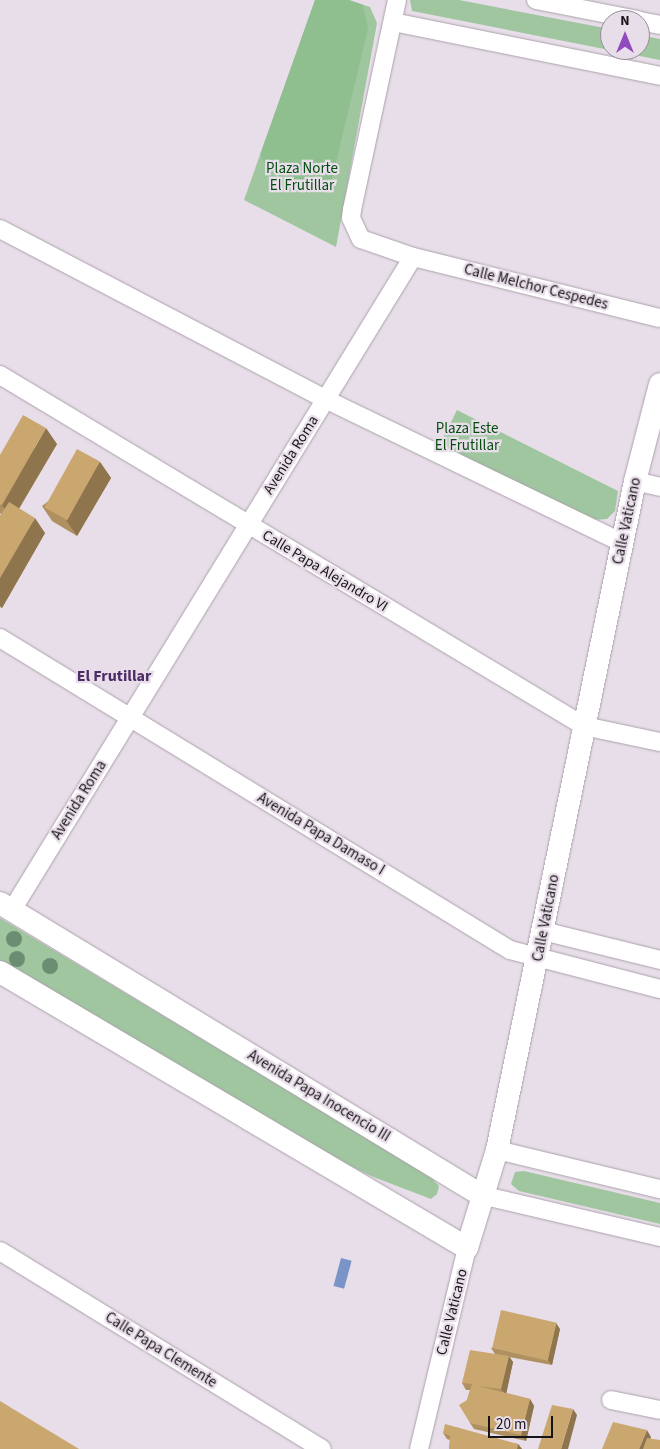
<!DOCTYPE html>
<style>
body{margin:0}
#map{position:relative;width:660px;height:1449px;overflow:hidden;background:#e8dee9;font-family:"Source Sans 3",sans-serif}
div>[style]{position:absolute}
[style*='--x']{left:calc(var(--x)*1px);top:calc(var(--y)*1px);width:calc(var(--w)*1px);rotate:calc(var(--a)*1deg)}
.green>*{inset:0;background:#a0c6a0}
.forest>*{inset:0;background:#8fbe8f}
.water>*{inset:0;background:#7a94c8;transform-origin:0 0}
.roads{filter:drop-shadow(0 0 1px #aaa1ac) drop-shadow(0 0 1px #aaa1ac)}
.minor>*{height:18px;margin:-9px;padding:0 9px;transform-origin:9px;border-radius:9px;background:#fff}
.tertiary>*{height:22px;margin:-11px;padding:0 11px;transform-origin:11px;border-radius:11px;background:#fff}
.trees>*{width:16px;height:16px;margin:-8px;border-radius:50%;background:#6b8e72}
.wall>*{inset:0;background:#af9060}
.shaded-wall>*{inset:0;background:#8e754e}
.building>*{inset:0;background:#cba770;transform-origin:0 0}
span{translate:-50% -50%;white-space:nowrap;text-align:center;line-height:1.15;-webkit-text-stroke:4.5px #e8dee9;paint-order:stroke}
.park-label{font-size:15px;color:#044d11}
.street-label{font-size:15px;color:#171417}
.neighbourhood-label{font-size:16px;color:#4e2d66;font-weight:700}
.north{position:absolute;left:600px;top:10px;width:50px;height:50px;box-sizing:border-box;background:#e8dee9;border:1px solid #948d95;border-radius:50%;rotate:0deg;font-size:14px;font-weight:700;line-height:20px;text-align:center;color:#171417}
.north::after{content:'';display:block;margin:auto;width:18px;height:22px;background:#914bbf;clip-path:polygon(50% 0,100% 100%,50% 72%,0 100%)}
.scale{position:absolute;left:488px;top:1416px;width:65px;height:22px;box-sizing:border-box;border:2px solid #171417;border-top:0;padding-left:6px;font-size:15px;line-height:18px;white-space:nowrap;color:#171417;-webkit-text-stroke:4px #e8dee9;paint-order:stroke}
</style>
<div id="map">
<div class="green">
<div style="clip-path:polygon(315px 0,349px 0,370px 7px,377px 23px,336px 247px,244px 200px)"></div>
<div style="clip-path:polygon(410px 0,459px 0,610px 29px,610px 50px,640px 50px,640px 35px,660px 39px,660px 60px,412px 11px)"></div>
<div style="clip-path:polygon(457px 410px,618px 491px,615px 511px,607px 519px,593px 520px,440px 444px)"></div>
<div style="clip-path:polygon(0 918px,429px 1175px,439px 1186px,437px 1194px,431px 1199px,371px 1176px,311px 1147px,0 961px)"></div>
<div style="clip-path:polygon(524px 1171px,660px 1203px,660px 1224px,519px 1191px,511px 1184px,515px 1172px)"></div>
</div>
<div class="forest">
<div style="clip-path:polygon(315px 0,349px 0,363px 5px,368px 29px,329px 191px,311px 193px,269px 169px,260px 155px)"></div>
</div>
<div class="water">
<div style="left:341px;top:1258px;width:11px;height:29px;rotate:15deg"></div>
</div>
<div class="roads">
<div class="minor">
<div style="--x:397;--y:0;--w:215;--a:102.1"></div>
<div style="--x:352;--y:210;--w:8;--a:97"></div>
<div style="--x:351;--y:218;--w:23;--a:65"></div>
<div style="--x:361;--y:239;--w:55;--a:19.1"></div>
<div style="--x:413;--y:257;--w:254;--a:13.9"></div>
<div style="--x:536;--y:0;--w:104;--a:11.1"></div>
<div style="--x:640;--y:21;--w:20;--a:11"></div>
<div style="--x:393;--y:22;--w:272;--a:11.4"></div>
<div style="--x:0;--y:229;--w:367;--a:27.6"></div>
<div style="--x:325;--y:399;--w:331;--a:25.8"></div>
<div style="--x:0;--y:375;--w:681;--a:31.01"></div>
<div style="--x:584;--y:726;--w:78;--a:11.9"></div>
<div style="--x:635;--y:481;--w:26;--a:13"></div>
<div style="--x:0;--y:638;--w:598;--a:31.46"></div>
<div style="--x:510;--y:950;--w:155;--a:14.6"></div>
<div style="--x:12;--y:910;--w:766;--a:-58.45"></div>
<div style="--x:543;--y:931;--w:121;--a:13.9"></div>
<div style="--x:497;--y:1150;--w:168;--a:13.5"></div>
<div style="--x:481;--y:1195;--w:184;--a:13.2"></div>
<div style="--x:0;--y:1251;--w:378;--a:31.6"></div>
<div style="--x:611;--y:1400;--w:50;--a:11.5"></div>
<div style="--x:419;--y:1449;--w:207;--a:-76.6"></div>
</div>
<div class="tertiary">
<div style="--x:0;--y:903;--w:563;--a:31.26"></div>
<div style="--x:0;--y:972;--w:542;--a:30.58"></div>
<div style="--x:467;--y:1248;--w:102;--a:-73"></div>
<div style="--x:497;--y:1150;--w:683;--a:-78.34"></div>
<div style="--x:635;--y:481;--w:100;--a:-75.5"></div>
</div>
</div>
<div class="trees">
<div style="left:14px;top:939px"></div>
<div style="left:17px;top:959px"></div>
<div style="left:50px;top:966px"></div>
</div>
<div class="wall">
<div style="clip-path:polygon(57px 444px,19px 509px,45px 533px,2px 608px,0 607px,0 516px,1px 514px,0 513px,0 455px)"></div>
<div style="clip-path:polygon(100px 462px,111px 478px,77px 536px,52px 521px,42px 506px)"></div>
<div style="clip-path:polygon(560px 1329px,552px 1365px,509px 1357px,513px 1362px,506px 1393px,530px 1399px,534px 1406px,526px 1441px,474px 1429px,470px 1423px,467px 1400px,470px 1390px,466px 1390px,462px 1383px,495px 1354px,491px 1348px)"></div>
<div style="clip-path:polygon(443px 1433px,518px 1444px,522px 1449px,449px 1449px,450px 1440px,447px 1439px)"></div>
</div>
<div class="shaded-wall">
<div style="clip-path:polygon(46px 428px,57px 444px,12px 520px,2px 505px)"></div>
<div style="clip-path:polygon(100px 462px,111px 478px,77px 536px,66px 520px)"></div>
<div style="clip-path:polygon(35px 518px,45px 533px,2px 608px,0 605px,0 578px)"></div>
<div style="clip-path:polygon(556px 1323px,560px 1329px,552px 1365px,547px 1359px)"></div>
<div style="clip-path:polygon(509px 1356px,513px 1362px,506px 1395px,501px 1389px)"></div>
<div style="clip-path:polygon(530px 1399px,534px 1406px,526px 1441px,521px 1435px)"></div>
<div style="clip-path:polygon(573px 1409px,577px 1415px,568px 1449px,561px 1449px)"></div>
<div style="clip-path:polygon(647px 1430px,651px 1437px,646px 1449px,639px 1449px)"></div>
<div style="clip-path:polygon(518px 1444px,522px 1449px,517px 1449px)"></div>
</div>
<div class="building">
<div style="clip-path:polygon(23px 415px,46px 428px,2px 505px,0 504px,0 455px)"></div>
<div style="left:77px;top:449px;width:26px;height:67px;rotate:29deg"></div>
<div style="clip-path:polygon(9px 502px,35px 518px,0 578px,0 516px)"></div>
<div style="left:501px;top:1310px;width:57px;height:39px;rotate:13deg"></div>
<div style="clip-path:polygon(470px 1350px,509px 1356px,501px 1389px,478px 1386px,530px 1399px,521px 1435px,470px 1423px,459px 1405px,467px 1400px,472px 1384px,462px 1383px)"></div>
<div style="clip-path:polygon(0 1401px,79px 1449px,0 1449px)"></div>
<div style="clip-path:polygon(552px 1405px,573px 1409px,561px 1449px,538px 1449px)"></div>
<div style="clip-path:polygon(613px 1422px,647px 1430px,639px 1449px,602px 1449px)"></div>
<div style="clip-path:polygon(445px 1424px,518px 1444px,517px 1449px,449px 1449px,450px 1436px,443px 1433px)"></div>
<div style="clip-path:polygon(647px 1438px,660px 1440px,660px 1449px,643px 1449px)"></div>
</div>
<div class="park-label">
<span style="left:302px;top:177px">Plaza Norte<br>El Frutillar</span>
<span style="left:467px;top:437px">Plaza Este<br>El Frutillar</span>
</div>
<div class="street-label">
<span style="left:536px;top:287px;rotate:14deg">Calle Melchor Cespedes</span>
<span style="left:291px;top:455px;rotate:-58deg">Avenida Roma</span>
<span style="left:627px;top:521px;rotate:-78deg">Calle Vaticano</span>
<span style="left:325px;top:571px;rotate:31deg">Calle Papa Alejandro VI</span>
<span style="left:79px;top:800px;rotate:-58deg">Avenida Roma</span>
<span style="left:321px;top:834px;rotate:31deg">Avenida Papa Damaso I</span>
<span style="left:546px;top:918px;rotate:-79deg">Calle Vaticano</span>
<span style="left:319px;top:1096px;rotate:31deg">Avenida Papa Inocencio III</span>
<span style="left:452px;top:1312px;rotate:-76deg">Calle Vaticano</span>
<span style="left:161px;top:1350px;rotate:32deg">Calle Papa Clemente</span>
</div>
<div class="neighbourhood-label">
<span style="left:114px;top:676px">El Frutillar</span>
</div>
<div class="north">N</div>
<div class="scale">20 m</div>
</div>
